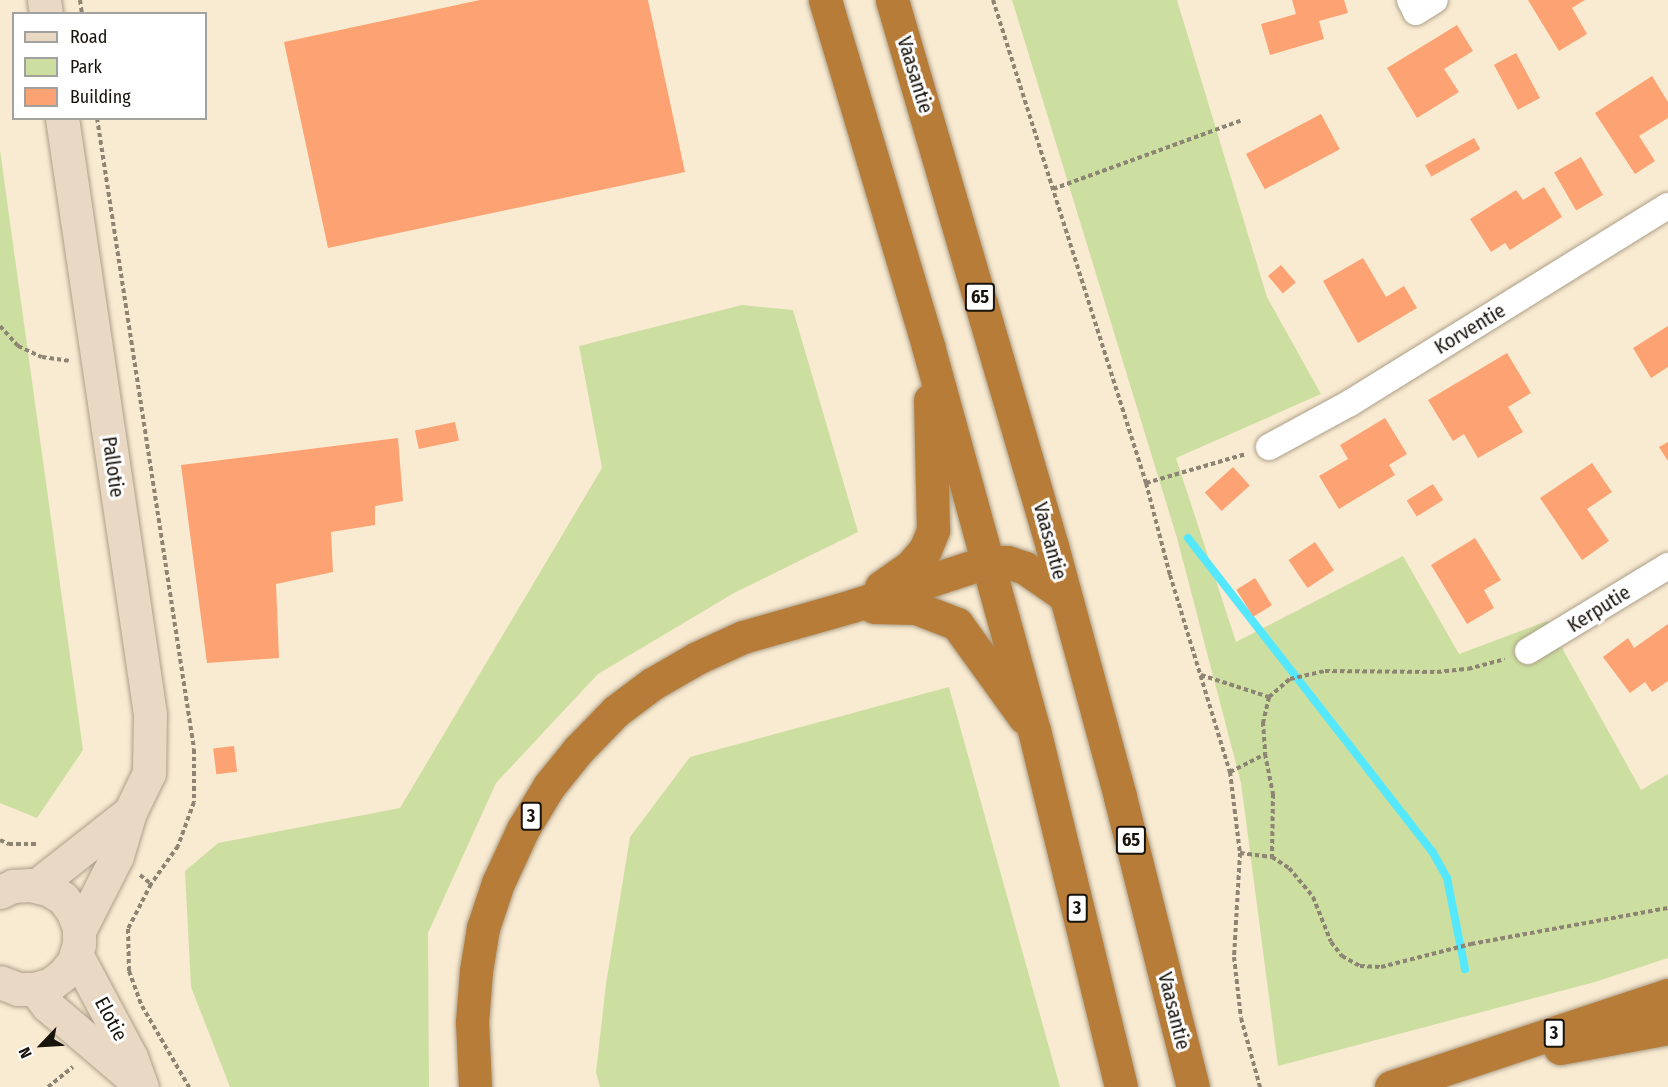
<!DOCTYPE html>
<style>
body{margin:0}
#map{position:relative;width:1668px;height:1087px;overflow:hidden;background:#f9ebd2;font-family:"Fira Sans Condensed",sans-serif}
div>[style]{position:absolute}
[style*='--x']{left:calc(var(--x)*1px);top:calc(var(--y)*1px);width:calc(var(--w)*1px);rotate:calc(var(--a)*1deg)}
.green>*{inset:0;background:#cddfa0}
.stream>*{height:8px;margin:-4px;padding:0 4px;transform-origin:4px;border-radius:4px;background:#55e7fc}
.building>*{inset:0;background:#fda272;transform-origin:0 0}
.path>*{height:4px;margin-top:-2px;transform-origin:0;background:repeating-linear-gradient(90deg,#8e8473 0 4.5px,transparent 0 7.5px)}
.roads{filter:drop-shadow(0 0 2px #ac9f88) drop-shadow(0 0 2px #ac9f88)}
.street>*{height:26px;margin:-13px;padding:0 13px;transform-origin:13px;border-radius:13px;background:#fff}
.secondary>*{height:33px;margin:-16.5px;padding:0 16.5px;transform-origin:16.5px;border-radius:16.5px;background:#e9d8c3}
.highway>*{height:33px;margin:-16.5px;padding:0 16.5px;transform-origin:16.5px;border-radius:16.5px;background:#b77c38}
span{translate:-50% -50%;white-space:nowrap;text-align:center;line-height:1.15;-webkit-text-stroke:6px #fff;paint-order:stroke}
.shield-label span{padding:2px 4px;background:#fff;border:2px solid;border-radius:4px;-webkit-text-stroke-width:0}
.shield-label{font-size:18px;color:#18130b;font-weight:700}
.street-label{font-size:20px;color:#18130b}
.legend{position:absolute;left:12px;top:12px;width:195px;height:108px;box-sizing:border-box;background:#fff;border:2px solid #a3a19d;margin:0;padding:8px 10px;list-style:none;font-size:18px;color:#18130b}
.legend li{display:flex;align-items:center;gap:12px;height:30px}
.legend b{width:30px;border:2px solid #a3a19d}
.north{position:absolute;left:12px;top:1015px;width:60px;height:60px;-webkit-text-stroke:4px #fff;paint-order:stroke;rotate:245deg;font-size:16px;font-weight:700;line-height:24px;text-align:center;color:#18130b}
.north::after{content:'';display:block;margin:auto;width:21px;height:27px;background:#18130b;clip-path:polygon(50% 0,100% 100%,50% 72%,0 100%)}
</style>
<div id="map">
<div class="green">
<div style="clip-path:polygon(1012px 0,1177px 0,1267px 297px,1321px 394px,1176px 458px,1236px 642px,1403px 556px,1459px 654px,1547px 621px,1641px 790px,1668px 774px,1668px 958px,1595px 982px,1278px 1066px,1241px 783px,1177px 538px)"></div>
<div style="clip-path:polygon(0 150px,83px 750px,37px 818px,0 803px)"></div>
<div style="clip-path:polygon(742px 305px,793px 310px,858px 532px,734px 593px,598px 674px,496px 783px,428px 933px,429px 1087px,230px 1087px,191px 987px,185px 871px,218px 843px,400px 808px,602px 468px,579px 346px)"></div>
<div style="clip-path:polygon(949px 687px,1060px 1087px,600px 1087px,596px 1072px,606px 984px,630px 837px,690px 757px)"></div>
</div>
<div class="stream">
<div style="--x:1188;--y:538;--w:397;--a:52.1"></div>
<div style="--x:1432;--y:851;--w:31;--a:61"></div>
<div style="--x:1447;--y:878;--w:93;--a:78.8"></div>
</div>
<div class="building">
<div style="clip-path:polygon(480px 0,648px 0,685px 172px,328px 248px,284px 42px)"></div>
<div style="clip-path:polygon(1292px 0,1344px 0,1348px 13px,1319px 21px,1324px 39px,1270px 55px,1261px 24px,1296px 14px)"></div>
<div style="clip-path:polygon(1528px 0,1585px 0,1572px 8px,1587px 34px,1559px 51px)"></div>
<div style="clip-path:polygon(1457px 25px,1473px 51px,1444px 69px,1459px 92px,1417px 118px,1387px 68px)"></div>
<div style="left:1516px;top:53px;width:51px;height:25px;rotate:62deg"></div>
<div style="clip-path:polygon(1652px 76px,1668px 102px,1668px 118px,1639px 136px,1655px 161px,1635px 174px,1595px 113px)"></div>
<div style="left:1321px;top:114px;width:40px;height:85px;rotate:62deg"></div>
<div style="left:1474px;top:138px;width:13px;height:56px;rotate:61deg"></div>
<div style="left:1581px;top:157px;width:44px;height:31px;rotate:60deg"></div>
<div style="clip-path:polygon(1544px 187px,1562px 217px,1510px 250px,1505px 243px,1491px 252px,1470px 219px,1516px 190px,1523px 200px)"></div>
<div style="clip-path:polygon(1363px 258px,1386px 297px,1404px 286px,1417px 308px,1358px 343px,1323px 281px)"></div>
<div style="left:1281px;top:265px;width:23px;height:17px;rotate:50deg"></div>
<div style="clip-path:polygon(1668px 326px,1668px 367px,1651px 378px,1633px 348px)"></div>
<div style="clip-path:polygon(1507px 353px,1531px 393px,1508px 407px,1523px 432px,1478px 458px,1464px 434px,1453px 441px,1428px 400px)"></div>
<div style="clip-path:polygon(1385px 418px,1407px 454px,1389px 465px,1395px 475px,1339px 509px,1319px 476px,1348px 459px,1340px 445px)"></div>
<div style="left:455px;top:422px;width:19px;height:41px;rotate:78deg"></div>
<div style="clip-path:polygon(398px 438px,403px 501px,375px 506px,375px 525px,331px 532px,333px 572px,276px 584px,279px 658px,207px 663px,181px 465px)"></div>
<div style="clip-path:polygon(1668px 442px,1668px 461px,1659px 447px)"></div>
<div style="clip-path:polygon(1592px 463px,1612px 492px,1587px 509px,1609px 541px,1582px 560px,1540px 498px)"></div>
<div style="left:1233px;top:467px;width:25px;height:38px;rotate:48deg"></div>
<div style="left:1433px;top:484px;width:19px;height:31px;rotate:58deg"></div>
<div style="clip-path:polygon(1475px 538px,1501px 580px,1484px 590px,1494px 608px,1467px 624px,1431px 565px)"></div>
<div style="left:1315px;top:542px;width:34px;height:32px;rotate:56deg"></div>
<div style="left:1255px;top:578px;width:32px;height:22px;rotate:58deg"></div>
<div style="clip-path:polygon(1668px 624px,1668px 681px,1652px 692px,1645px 682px,1630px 693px,1603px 657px,1628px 638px,1634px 648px)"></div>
<div style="left:234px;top:746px;width:26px;height:21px;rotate:83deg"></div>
</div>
<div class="path">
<div style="--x:80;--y:0;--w:14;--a:82"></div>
<div style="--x:993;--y:0;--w:507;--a:72.42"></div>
<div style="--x:1146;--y:483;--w:95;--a:75.4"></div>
<div style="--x:1170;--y:575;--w:206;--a:73.1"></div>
<div style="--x:1230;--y:772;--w:82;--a:83"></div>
<div style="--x:1240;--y:853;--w:104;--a:93.3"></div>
<div style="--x:1234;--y:957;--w:61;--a:83.5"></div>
<div style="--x:1241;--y:1018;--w:72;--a:74.6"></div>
<div style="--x:97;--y:118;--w:638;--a:81.26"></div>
<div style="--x:194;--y:749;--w:53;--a:90"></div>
<div style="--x:194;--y:802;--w:47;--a:110"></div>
<div style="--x:178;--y:846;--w:47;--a:125.4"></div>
<div style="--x:1053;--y:189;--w:202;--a:-20"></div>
<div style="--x:0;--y:326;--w:27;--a:48"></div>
<div style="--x:18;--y:346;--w:26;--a:25"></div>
<div style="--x:42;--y:357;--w:27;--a:8"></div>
<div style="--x:1146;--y:483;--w:104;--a:-16.2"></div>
<div style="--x:1201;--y:675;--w:71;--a:17.9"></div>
<div style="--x:1269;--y:697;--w:28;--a:-41"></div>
<div style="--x:1290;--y:679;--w:36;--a:-13"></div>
<div style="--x:1325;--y:671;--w:112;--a:0.5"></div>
<div style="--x:1437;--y:672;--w:31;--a:-6"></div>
<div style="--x:1468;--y:669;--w:38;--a:-15"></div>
<div style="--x:1269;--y:697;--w:26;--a:103"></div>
<div style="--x:1263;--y:722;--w:32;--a:86"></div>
<div style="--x:1265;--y:754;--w:41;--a:78.7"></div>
<div style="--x:1273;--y:794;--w:63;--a:90.9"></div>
<div style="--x:1230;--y:772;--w:39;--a:-27"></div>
<div style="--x:0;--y:840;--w:10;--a:24"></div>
<div style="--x:9;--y:844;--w:28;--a:0"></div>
<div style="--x:1240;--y:853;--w:32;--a:7"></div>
<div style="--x:1272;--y:857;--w:20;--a:33"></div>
<div style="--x:1289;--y:868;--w:38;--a:50"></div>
<div style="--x:1313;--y:897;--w:48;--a:68.2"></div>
<div style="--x:1331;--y:942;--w:18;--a:52"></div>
<div style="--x:1342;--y:956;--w:21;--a:29"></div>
<div style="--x:1360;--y:966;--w:21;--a:3"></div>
<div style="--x:1381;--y:967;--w:93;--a:-14.3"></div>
<div style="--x:1471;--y:944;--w:200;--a:-10.4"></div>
<div style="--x:140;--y:875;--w:14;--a:39"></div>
<div style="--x:151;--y:884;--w:51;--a:117.1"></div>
<div style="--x:128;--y:929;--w:42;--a:88.6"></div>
<div style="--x:129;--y:971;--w:37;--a:70"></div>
<div style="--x:142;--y:1006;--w:94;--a:59.9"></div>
<div style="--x:48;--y:1087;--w:32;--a:-39"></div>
</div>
<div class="roads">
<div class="street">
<div style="--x:1410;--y:0;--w:13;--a:63"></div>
<div style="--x:1416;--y:12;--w:22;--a:-32"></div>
<div style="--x:1269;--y:447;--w:92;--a:-28.5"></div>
<div style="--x:1350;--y:403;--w:374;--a:-31.8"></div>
<div style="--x:1528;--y:651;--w:164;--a:-31.3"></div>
</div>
<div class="secondary">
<div style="--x:44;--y:0;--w:14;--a:82"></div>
<div style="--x:62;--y:118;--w:602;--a:81.6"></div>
<div style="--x:150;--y:714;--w:59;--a:91"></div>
<div style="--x:149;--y:773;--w:43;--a:116"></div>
<div style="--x:130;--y:812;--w:46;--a:106.5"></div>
<div style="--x:117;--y:856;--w:84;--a:116.9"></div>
<div style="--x:36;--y:886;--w:120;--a:-38.2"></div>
<div style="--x:0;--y:892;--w:14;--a:-25"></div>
<div style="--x:13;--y:886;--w:17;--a:-3"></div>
<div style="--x:30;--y:885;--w:18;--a:13"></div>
<div style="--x:48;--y:889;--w:17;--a:31"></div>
<div style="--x:63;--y:898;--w:17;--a:54"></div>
<div style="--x:73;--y:912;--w:17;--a:69"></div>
<div style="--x:79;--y:928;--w:16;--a:90"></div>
<div style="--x:79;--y:944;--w:18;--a:106"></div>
<div style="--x:74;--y:961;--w:16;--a:128"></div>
<div style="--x:64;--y:974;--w:16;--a:142"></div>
<div style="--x:51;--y:984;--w:17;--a:163"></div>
<div style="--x:35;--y:989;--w:17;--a:180"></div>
<div style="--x:18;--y:989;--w:19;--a:-159"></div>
<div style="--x:76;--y:954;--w:117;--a:61.9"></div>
<div style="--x:131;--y:1057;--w:32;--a:70"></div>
<div style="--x:35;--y:989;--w:21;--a:53"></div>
<div style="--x:48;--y:1006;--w:114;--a:40.4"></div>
</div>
<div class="highway">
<div style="--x:825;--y:0;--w:361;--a:73.4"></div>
<div style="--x:928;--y:346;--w:398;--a:74.6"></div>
<div style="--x:1034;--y:730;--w:367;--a:76.3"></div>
<div style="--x:892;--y:0;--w:569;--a:73.67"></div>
<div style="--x:1052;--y:546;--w:260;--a:74.8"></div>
<div style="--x:1120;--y:797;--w:299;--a:75.9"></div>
<div style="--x:881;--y:587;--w:35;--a:-35"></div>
<div style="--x:910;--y:567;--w:23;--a:-49"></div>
<div style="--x:925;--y:550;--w:22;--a:-68"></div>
<div style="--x:933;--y:530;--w:130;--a:-91.3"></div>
<div style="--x:874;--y:607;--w:42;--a:1.4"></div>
<div style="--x:916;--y:608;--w:44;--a:21.3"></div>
<div style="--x:957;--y:624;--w:115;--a:54.2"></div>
<div style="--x:1560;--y:1048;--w:110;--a:-10.5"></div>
<div style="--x:475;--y:1087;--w:65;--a:-92.6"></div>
<div style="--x:472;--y:1022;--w:51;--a:-85.5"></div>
<div style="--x:476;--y:971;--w:44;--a:-80.8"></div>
<div style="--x:483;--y:928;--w:47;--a:-71.6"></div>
<div style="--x:498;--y:883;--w:60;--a:-65.2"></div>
<div style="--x:523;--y:829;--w:50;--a:-58.8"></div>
<div style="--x:549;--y:786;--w:48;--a:-51"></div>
<div style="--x:579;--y:749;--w:53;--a:-45.8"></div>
<div style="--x:616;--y:711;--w:45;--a:-36.9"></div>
<div style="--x:652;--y:684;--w:52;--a:-30"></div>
<div style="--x:697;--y:658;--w:51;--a:-24.5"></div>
<div style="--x:743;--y:637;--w:113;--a:-15.9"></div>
<div style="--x:852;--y:606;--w:142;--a:-18.1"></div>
<div style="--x:987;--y:562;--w:20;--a:0"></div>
<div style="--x:1007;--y:562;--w:19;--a:18"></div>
<div style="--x:1025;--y:568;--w:47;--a:34.7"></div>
<div style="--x:1391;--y:1087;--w:292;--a:-18.4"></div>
</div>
</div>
<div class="shield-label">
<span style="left:980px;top:297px">65</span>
<span style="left:531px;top:816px">3</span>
<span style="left:1131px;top:840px">65</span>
<span style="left:1077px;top:908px">3</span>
<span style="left:1554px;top:1033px">3</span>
</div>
<div class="street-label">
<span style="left:915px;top:75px;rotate:73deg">Vaasantie</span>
<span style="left:1470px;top:329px;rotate:-31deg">Korventie</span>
<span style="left:113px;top:467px;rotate:82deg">Pallotie</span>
<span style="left:1050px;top:541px;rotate:75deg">Vaasantie</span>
<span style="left:1599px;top:609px;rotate:-32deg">Kerputie</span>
<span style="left:1174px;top:1011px;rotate:76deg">Vaasantie</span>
<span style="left:111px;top:1019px;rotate:62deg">Elotie</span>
</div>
<ul class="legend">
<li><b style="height:8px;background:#e9d8c3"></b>Road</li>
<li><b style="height:16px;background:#cddfa0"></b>Park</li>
<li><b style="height:16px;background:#fda272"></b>Building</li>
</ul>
<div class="north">N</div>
</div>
